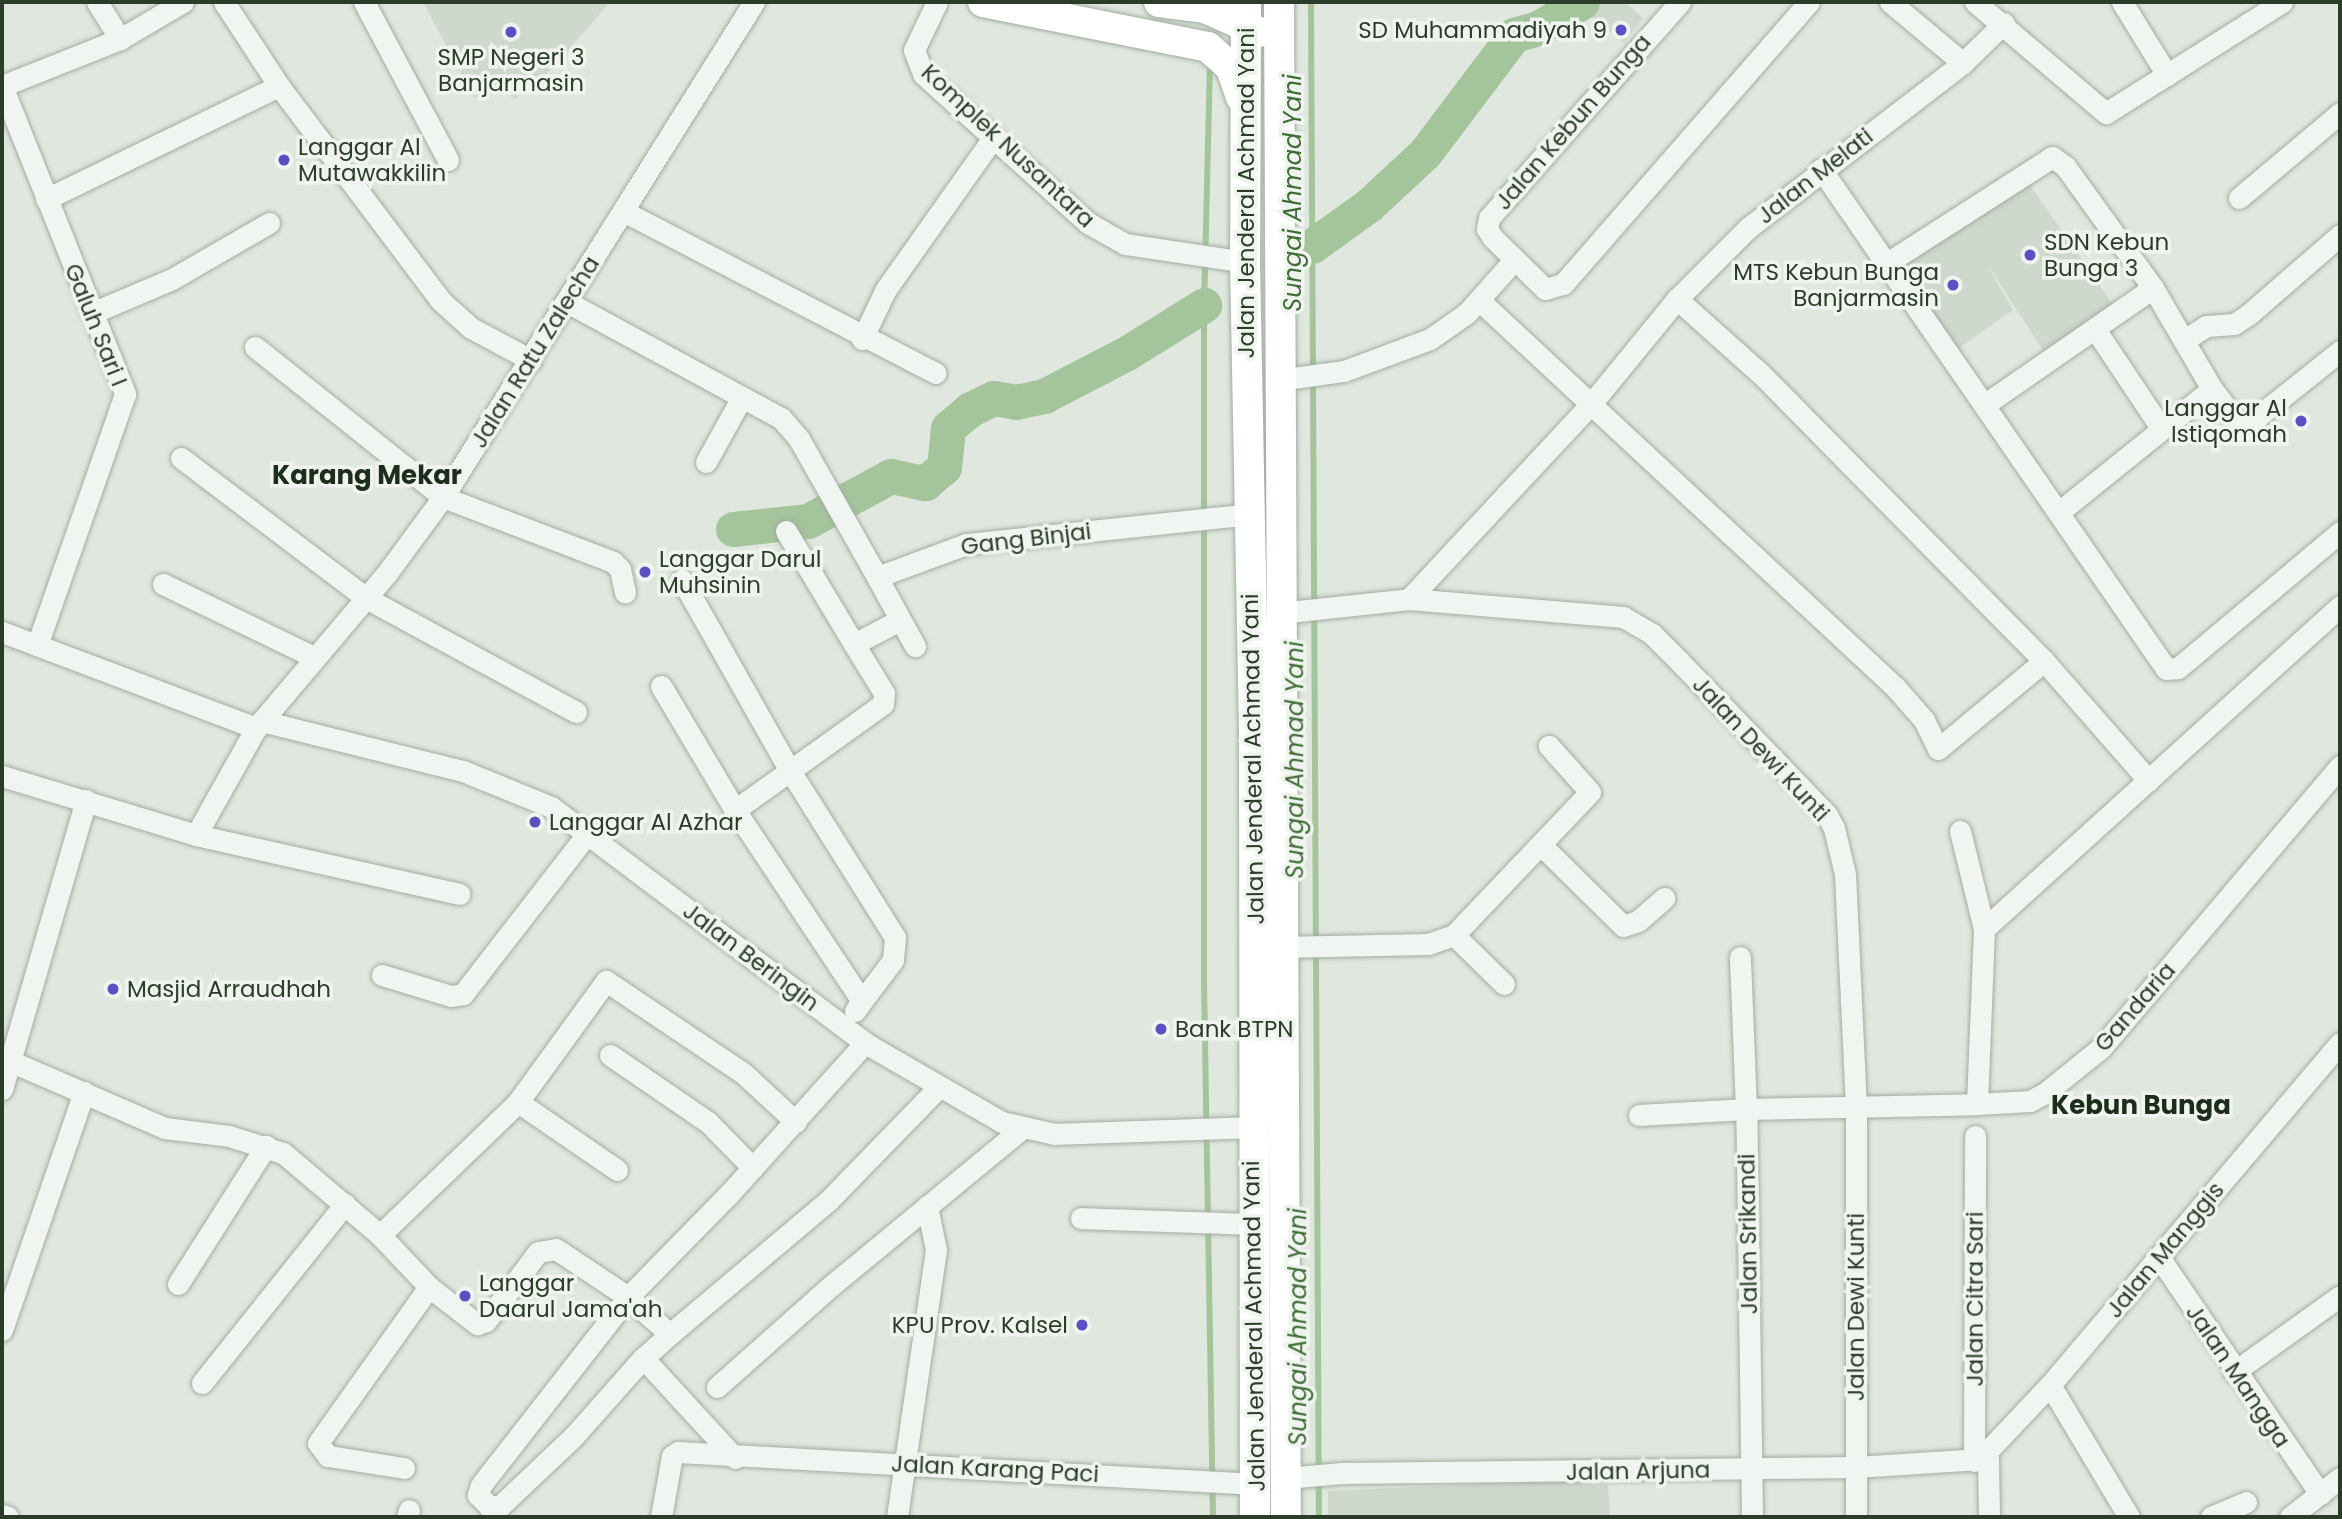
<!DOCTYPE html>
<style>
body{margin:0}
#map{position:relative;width:2342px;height:1519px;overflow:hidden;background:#e0e7df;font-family:Poppins,sans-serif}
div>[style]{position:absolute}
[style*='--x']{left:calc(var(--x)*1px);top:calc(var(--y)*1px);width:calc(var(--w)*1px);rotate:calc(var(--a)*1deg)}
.built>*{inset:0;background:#ced8cd}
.stream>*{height:6px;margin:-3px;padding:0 3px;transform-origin:3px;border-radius:3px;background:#a4c49c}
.river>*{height:35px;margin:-17.5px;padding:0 17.5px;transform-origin:17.5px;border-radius:17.5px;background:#a4c49c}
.roads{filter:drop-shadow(0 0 2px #a2ada1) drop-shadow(0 0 2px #a2ada1)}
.minor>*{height:21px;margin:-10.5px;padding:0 10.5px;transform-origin:10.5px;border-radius:10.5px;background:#f1f5f1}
.highway>*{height:30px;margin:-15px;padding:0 15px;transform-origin:15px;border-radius:15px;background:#fff}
.dots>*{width:19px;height:19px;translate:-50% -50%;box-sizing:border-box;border:4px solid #eff4ee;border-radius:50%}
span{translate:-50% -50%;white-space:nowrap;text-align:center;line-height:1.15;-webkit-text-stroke:7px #eff4ee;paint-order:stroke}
.poi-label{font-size:23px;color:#2b3c29}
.right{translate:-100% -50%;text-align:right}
.left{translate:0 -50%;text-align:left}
.street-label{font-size:23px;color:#2b3c29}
.water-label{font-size:24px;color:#406c37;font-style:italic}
.quarter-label{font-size:26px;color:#1c2d1b;font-weight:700}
.frame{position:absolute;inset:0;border:4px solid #2b3c29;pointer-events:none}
</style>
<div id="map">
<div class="built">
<div style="clip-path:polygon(423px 2px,610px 2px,552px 69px,514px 100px,501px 84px,474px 98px)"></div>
<div style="clip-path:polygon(1545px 2px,1625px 2px,1643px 18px,1624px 43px,1583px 10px)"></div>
<div style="clip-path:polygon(2026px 179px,2116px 309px,2048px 358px,1983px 258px,2013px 310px,1952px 353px,1891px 261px)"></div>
<div style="clip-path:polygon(1554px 1481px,1608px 1485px,1610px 1517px,1328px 1517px,1328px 1491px)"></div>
</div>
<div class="stream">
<div style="--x:1311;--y:2;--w:1515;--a:89.7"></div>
<div style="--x:1210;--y:63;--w:242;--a:91.4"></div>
<div style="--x:1204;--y:305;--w:676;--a:90"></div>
<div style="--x:1204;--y:981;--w:536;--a:89.04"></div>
</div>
<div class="river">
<div style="--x:1312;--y:246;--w:70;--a:-35.7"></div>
<div style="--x:1369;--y:205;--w:76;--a:-42.9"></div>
<div style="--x:1425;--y:153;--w:148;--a:-53"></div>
<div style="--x:1514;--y:35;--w:25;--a:-16"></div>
<div style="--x:1538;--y:28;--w:51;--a:-30.6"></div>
<div style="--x:733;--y:529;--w:75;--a:-6.1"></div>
<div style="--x:808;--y:521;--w:94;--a:-28.5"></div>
<div style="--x:891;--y:476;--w:35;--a:12"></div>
<div style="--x:925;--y:483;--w:25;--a:-40"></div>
<div style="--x:944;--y:467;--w:39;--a:-84"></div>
<div style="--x:948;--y:428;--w:30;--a:-40"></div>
<div style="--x:971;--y:409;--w:25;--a:-26"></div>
<div style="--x:994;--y:398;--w:22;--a:10"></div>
<div style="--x:1016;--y:402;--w:29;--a:-12"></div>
<div style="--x:1044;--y:396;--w:93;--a:-27.4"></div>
<div style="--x:1127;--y:353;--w:91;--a:-31.9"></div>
</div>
<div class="roads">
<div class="minor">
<div style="--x:97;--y:2;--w:44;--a:58.1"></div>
<div style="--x:224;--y:2;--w:100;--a:56.8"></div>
<div style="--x:279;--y:86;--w:269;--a:53"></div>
<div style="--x:441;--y:301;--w:40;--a:42"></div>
<div style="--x:471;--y:328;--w:68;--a:28.1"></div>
<div style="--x:364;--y:2;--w:179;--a:62"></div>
<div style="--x:937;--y:2;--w:53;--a:115.6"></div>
<div style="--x:914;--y:50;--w:26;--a:69"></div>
<div style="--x:923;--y:74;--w:222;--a:42.1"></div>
<div style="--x:1088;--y:223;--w:43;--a:29.6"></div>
<div style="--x:1125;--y:244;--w:121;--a:8.5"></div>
<div style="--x:1680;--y:2;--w:288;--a:131.5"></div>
<div style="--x:1489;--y:218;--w:11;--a:100"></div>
<div style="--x:1487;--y:229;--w:11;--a:56"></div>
<div style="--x:1493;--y:238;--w:73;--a:44.4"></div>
<div style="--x:1545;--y:289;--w:19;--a:-16"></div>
<div style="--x:1563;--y:284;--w:374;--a:-48.9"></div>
<div style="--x:1890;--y:2;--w:95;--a:39.9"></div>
<div style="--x:1975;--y:2;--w:172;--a:40.3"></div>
<div style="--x:2106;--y:113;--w:208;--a:-32.2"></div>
<div style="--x:2122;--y:2;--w:86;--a:58.3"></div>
<div style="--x:2;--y:86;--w:332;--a:68.2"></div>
<div style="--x:125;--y:394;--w:266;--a:109.3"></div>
<div style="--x:2;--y:86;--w:127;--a:-21.7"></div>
<div style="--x:120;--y:39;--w:73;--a:-30.4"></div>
<div style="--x:1821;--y:169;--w:607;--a:55.39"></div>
<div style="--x:2166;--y:669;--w:12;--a:-5"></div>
<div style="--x:2178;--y:668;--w:212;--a:-40"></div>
<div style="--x:2239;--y:198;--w:132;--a:-40.1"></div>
<div style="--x:46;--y:199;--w:259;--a:-25.9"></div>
<div style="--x:623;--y:211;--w:352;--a:27.4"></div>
<div style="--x:1884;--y:265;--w:200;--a:-32.7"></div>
<div style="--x:2052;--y:157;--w:16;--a:35"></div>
<div style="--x:2065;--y:166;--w:150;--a:54.2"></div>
<div style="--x:2153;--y:288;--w:117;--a:59.7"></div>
<div style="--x:2212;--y:389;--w:43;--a:52.6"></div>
<div style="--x:2238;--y:423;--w:13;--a:-4"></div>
<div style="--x:2251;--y:422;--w:114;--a:-38.6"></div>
<div style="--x:1677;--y:299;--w:113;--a:41.8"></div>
<div style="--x:1761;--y:374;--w:403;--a:45.4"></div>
<div style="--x:2044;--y:661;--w:159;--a:48.8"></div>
<div style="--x:1480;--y:301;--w:567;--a:42.93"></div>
<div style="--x:1895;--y:687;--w:44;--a:48.7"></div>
<div style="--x:1924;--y:720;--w:32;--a:64"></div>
<div style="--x:1938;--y:749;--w:138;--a:-39.7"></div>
<div style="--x:567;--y:302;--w:243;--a:28.5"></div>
<div style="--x:781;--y:418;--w:28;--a:49"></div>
<div style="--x:799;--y:439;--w:159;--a:60.5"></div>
<div style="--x:877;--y:577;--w:95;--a:-20.3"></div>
<div style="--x:966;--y:544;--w:286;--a:-6"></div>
<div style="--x:92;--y:313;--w:87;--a:-23"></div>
<div style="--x:172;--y:279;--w:112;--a:-30"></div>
<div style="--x:2095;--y:329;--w:119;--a:56.3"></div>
<div style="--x:862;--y:339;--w:55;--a:-64.4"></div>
<div style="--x:886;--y:289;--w:185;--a:-54.7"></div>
<div style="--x:2184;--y:340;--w:26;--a:-32"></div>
<div style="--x:2206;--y:326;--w:28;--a:-4"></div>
<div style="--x:2234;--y:324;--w:17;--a:-33"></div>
<div style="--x:2248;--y:315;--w:122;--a:-41"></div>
<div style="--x:255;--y:347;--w:241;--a:38.6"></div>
<div style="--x:443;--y:497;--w:182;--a:20.9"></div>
<div style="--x:613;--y:562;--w:10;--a:45"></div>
<div style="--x:620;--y:569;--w:24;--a:78"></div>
<div style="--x:1278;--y:380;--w:67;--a:-7.8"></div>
<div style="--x:1344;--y:371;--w:92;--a:-20.4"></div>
<div style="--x:1430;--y:339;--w:45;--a:-35.1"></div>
<div style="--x:1467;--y:313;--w:71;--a:-48.4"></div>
<div style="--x:1984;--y:405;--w:206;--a:-34.7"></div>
<div style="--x:181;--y:458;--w:232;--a:37.1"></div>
<div style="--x:366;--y:598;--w:239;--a:28.5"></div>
<div style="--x:706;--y:462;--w:74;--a:-61"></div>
<div style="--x:2059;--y:512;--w:196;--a:-38.8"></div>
<div style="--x:786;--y:531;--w:132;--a:59"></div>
<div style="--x:854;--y:644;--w:52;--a:-27.6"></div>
<div style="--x:877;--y:577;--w:79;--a:61.2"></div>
<div style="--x:682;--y:580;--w:217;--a:60.5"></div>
<div style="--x:789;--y:769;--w:199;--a:57.8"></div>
<div style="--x:895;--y:937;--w:23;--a:95"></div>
<div style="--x:893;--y:960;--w:51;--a:127.1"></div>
<div style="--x:163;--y:584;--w:168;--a:25.8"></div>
<div style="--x:1409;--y:599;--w:267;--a:-47"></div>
<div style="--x:1591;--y:404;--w:136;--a:-50.7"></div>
<div style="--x:1677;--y:299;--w:100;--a:-45"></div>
<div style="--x:1748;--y:228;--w:271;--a:-37.5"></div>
<div style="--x:1963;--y:63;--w:57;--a:-44.3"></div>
<div style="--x:1279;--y:613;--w:131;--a:-6.1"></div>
<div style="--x:1409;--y:599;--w:215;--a:4.8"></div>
<div style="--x:1623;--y:617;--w:34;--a:30"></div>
<div style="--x:1652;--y:634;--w:40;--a:45"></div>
<div style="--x:1680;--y:662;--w:212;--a:46.1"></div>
<div style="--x:1827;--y:815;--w:15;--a:62"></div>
<div style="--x:1834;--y:828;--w:47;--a:76.6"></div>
<div style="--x:1845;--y:874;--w:233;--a:87.3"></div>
<div style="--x:1856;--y:1107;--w:410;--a:90"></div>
<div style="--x:2;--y:632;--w:272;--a:20.7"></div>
<div style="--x:661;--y:686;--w:144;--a:59.2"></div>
<div style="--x:735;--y:810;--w:229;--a:56.4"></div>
<div style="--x:862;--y:1001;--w:12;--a:125"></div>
<div style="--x:262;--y:721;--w:207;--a:14"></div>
<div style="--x:463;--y:771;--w:95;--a:22.2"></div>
<div style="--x:551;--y:807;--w:393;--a:36.9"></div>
<div style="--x:865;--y:1043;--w:158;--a:30"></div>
<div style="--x:1002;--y:1122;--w:54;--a:12.8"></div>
<div style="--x:1055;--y:1134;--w:197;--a:-2"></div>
<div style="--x:2;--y:776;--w:203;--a:16.9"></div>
<div style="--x:196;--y:835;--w:123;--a:-60.7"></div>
<div style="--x:256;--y:728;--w:203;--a:-49.8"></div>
<div style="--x:387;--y:573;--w:94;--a:-53.6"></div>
<div style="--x:443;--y:497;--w:585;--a:-57.86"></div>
<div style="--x:86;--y:800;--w:272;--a:106.2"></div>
<div style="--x:10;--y:1061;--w:169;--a:23.4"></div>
<div style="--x:165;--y:1128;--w:64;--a:7.1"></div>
<div style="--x:229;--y:1136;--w:57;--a:17.5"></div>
<div style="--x:283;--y:1153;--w:127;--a:40.2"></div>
<div style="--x:380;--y:1235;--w:71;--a:46.7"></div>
<div style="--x:429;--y:1287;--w:61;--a:37.6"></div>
<div style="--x:477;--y:1324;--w:9;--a:-18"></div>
<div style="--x:486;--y:1321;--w:86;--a:-53"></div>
<div style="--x:538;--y:1252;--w:18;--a:-9"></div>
<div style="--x:556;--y:1249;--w:87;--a:33.7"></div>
<div style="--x:628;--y:1297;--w:56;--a:41.4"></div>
<div style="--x:670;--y:1334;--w:36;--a:138"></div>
<div style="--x:735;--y:810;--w:182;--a:-35.6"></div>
<div style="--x:883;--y:704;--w:11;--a:-85"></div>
<div style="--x:884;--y:693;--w:57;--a:-121.5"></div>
<div style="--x:1960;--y:831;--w:101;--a:76.2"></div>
<div style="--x:196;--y:835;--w:270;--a:12.6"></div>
<div style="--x:1541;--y:845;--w:115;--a:44.6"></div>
<div style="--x:1623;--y:926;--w:16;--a:-18"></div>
<div style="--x:1638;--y:921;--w:35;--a:-41"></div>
<div style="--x:1454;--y:935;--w:70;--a:44.4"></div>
<div style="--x:1280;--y:947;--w:148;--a:-1.2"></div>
<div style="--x:1428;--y:944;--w:28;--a:-19"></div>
<div style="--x:1454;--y:935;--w:197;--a:-46.4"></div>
<div style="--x:1590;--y:792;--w:62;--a:-131.7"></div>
<div style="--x:382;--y:975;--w:72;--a:16.9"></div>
<div style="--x:451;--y:996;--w:12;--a:-9"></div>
<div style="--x:463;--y:994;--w:202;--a:-52.2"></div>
<div style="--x:610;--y:1055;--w:119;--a:34.4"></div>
<div style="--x:708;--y:1122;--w:64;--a:45.6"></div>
<div style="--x:2;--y:1089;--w:29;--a:-74"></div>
<div style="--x:518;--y:1102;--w:120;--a:34.5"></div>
<div style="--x:1977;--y:1104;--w:175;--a:-87.7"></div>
<div style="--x:1984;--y:929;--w:481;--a:-42.2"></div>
<div style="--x:1639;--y:1115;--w:107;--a:-3.2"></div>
<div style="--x:1746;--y:1109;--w:152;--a:-92.3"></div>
<div style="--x:1081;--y:1218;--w:172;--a:2"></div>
<div style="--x:380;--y:1235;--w:192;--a:-43.9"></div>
<div style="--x:518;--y:1102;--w:150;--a:-54"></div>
<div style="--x:606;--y:981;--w:165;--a:33.9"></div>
<div style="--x:743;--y:1073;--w:72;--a:42.8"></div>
<div style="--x:2159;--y:1257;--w:287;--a:55.8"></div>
<div style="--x:178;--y:1284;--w:164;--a:-57.5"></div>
<div style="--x:2;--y:1330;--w:252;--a:-71"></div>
<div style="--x:670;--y:1334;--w:208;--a:-40.1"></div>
<div style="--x:829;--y:1200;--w:156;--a:-45.8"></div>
<div style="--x:2234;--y:1372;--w:130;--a:-35.6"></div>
<div style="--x:202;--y:1383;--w:229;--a:-51.4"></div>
<div style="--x:2050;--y:1385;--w:154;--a:59.1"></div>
<div style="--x:717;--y:1387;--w:154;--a:-41.6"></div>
<div style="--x:832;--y:1285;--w:244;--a:-39.5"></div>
<div style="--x:1988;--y:1456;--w:61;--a:89.1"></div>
<div style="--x:735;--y:1458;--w:136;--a:-132.6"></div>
<div style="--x:643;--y:1358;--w:104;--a:131.5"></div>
<div style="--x:574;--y:1436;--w:102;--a:136.6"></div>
<div style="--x:500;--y:1506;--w:11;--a:180"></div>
<div style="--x:489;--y:1506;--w:16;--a:-135"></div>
<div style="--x:478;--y:1495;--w:10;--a:-73"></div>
<div style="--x:481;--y:1485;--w:239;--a:-52"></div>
<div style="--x:628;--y:1297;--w:144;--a:-45.6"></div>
<div style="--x:729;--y:1194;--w:203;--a:-48"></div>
<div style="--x:1974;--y:1461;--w:325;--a:-89.8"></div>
<div style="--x:404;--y:1468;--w:77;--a:-171"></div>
<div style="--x:328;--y:1456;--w:16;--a:-128"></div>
<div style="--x:318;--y:1443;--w:191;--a:-54.6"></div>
<div style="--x:1286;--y:1478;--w:56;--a:-5.1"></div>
<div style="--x:1342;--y:1473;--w:514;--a:-0.67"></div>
<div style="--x:1856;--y:1467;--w:124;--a:-3.7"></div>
<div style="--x:1980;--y:1459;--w:102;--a:-46.6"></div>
<div style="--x:2050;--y:1385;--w:448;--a:-49.7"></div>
<div style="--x:2;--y:1515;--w:6;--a:18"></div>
<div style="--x:407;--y:1517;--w:7;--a:-74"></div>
<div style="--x:661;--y:1517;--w:62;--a:-79.8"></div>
<div style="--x:672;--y:1456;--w:7;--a:-34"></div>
<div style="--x:678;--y:1452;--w:578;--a:3.17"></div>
<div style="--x:897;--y:1517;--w:270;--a:-81.7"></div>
<div style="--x:936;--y:1250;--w:45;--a:-101.6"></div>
<div style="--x:1752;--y:1517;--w:408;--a:-90.8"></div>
<div style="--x:1746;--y:1109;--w:231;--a:-1.2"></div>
<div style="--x:1977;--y:1104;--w:53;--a:-3.2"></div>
<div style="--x:2030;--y:1101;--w:17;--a:-28"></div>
<div style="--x:2045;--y:1093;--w:72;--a:-38.8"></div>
<div style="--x:2101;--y:1048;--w:370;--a:-49.7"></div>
<div style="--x:2211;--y:1517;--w:38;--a:-23"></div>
<div style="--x:2290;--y:1517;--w:63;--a:-38"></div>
</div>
<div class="highway">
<div style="--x:983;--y:2;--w:229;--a:11.3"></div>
<div style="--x:1208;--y:47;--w:31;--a:42"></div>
<div style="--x:1231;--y:68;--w:31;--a:71"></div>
<div style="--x:1159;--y:2;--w:46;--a:7.4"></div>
<div style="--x:1205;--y:8;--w:59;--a:24"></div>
<div style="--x:1246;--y:2;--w:260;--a:90.2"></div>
<div style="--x:1245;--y:262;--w:465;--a:88.9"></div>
<div style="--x:1254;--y:727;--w:790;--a:89.93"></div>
<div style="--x:1279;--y:2;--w:1515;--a:89.74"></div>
</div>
</div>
<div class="dots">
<div style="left:1621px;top:30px;background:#5d4ec2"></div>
<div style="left:511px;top:32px;background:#5d4ec2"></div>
<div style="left:284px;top:160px;background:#5d4ec2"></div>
<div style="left:2030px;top:255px;background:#5d4ec2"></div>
<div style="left:1953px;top:285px;background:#5d4ec2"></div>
<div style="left:2301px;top:421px;background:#5d4ec2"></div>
<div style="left:645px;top:572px;background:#5d4ec2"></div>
<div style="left:535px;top:822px;background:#5d4ec2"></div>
<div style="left:113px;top:989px;background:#5d4ec2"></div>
<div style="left:1161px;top:1029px;background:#5d4ec2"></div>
<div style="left:465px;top:1296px;background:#5d4ec2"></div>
<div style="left:1082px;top:1325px;background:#5d4ec2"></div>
</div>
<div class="poi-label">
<span class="right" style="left:1607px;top:30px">SD Muhammadiyah 9</span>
<span style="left:511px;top:70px">SMP Negeri 3<br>Banjarmasin</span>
<span class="left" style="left:298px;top:160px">Langgar Al<br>Mutawakkilin</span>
<span class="left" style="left:2044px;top:255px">SDN Kebun<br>Bunga 3</span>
<span class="right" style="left:1939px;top:285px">MTS Kebun Bunga<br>Banjarmasin</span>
<span class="right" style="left:2287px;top:421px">Langgar Al<br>Istiqomah</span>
<span class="left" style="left:659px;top:572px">Langgar Darul<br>Muhsinin</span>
<span class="left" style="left:549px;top:822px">Langgar Al Azhar</span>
<span class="left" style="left:127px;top:989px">Masjid Arraudhah</span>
<span class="left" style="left:1175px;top:1029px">Bank BTPN</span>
<span class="left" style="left:479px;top:1296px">Langgar<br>Daarul Jama'ah</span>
<span class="right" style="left:1068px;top:1325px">KPU Prov. Kalsel</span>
</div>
<div class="street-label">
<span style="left:1573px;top:122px;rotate:-49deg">Jalan Kebun Bunga</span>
<span style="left:1008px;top:146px;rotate:43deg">Komplek Nusantara</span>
<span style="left:1815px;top:176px;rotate:-38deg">Jalan Melati</span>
<span style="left:1246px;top:193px;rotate:-90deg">Jalan Jenderal Achmad Yani</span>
<span style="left:96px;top:325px;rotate:68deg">Galuh Sari I</span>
<span style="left:535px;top:352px;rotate:-58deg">Jalan Ratu Zalecha</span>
<span style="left:1026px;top:539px;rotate:-7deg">Gang Binjai</span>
<span style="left:1761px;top:749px;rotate:47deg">Jalan Dewi Kunti</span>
<span style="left:1253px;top:759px;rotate:-91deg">Jalan Jenderal Achmad Yani</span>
<span style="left:751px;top:957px;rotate:37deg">Jalan Beringin</span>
<span style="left:2135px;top:1007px;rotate:-49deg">Gandaria</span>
<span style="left:1748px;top:1234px;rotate:-91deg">Jalan Srikandi</span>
<span style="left:2165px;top:1250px;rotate:-50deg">Jalan Manggis</span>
<span style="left:1975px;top:1299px;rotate:-90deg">Jalan Citra Sari</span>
<span style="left:1856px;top:1307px;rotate:-90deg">Jalan Dewi Kunti</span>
<span style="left:1254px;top:1326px;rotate:-91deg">Jalan Jenderal Achmad Yani</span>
<span style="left:2238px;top:1376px;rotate:56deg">Jalan Mangga</span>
<span style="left:995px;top:1469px;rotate:3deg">Jalan Karang Paci</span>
<span style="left:1638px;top:1471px;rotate:-1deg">Jalan Arjuna</span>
</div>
<div class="water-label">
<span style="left:1293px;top:193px;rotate:-90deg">Sungai Ahmad Yani</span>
<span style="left:1295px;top:760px;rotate:-90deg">Sungai Ahmad Yani</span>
<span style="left:1298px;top:1327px;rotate:-90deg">Sungai Ahmad Yani</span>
</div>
<div class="quarter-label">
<span style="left:367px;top:476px">Karang Mekar</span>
<span style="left:2141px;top:1106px">Kebun Bunga</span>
</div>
<div class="frame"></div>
</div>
